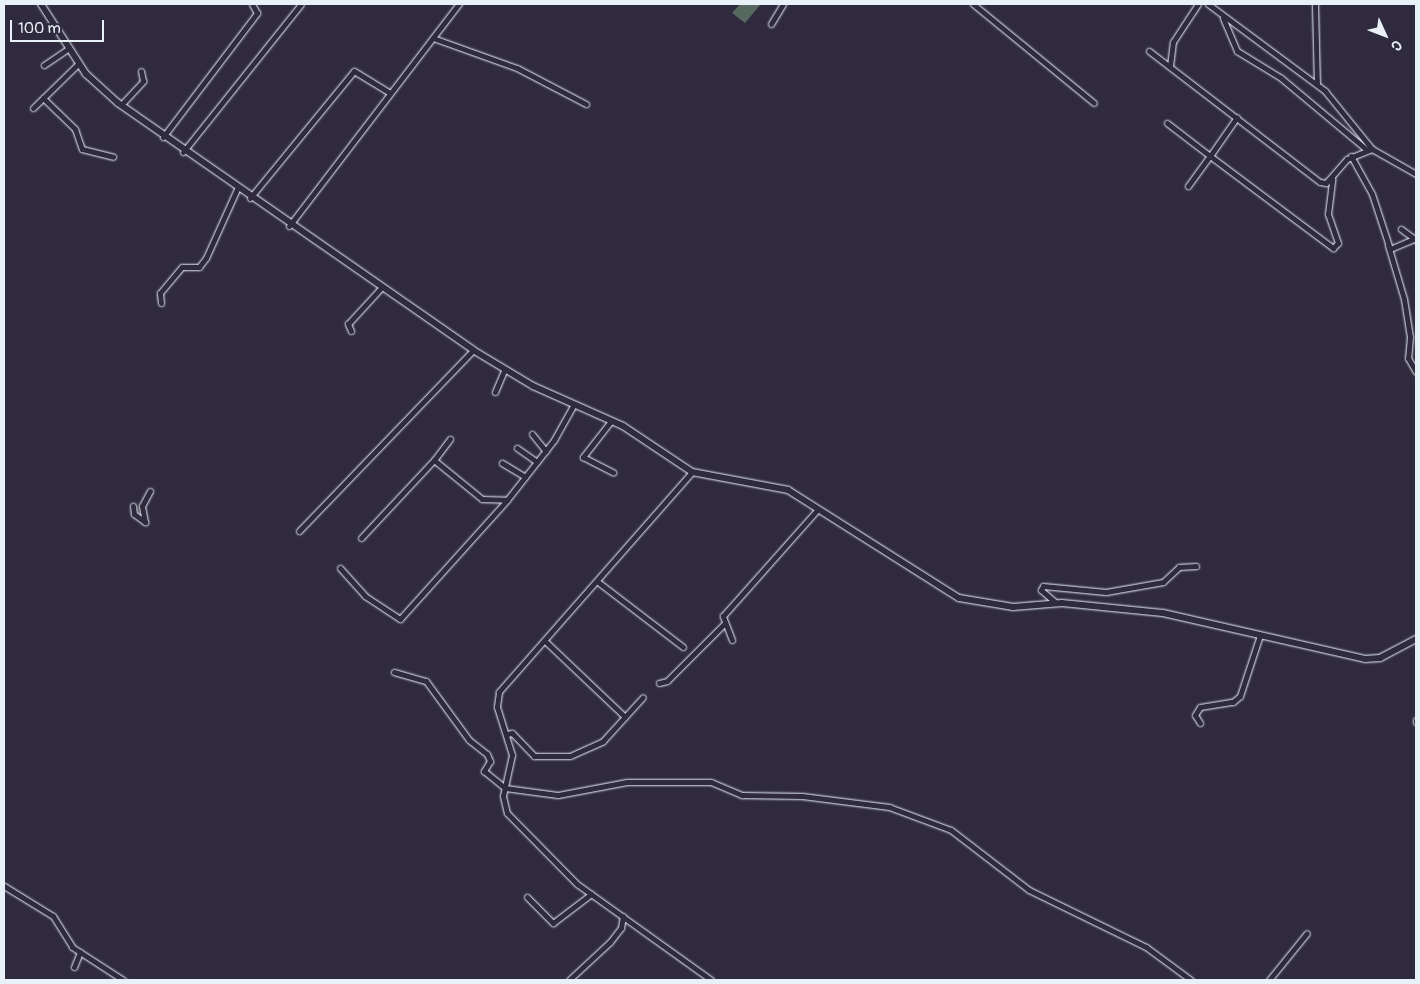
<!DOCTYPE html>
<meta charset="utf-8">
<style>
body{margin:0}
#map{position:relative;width:1420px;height:984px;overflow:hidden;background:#2f2a3d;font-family:Pangolin,sans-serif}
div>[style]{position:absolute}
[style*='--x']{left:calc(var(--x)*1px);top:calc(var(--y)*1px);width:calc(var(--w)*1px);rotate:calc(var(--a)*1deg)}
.green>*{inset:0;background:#566860}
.roads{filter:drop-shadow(0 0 1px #e8f1f8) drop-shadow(0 0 1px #e8f1f8)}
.minor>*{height:5px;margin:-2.5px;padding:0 2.5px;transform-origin:2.5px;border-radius:2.5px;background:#2f2a3d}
.tertiary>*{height:6px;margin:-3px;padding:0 3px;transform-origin:3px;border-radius:3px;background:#2f2a3d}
span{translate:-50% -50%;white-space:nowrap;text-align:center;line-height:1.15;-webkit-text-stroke:4px #2f2a3d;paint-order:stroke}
.frame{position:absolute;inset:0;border:5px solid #e8f1f8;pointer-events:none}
.north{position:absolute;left:1360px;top:10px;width:50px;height:50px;-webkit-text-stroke:4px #2f2a3d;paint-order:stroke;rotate:133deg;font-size:14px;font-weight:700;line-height:20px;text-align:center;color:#e8f1f8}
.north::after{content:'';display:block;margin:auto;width:18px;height:22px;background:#e8f1f8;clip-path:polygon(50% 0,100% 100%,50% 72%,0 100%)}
.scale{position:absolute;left:10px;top:20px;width:94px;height:22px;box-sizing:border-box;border:2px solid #e8f1f8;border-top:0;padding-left:6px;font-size:15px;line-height:18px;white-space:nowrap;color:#e8f1f8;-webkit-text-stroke:4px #2f2a3d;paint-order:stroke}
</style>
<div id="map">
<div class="green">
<div style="clip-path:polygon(740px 4px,761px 4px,745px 23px,732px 13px)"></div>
</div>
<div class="roads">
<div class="minor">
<div style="--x:973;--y:4;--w:156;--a:39.3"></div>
<div style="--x:1208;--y:4;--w:146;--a:36.6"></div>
<div style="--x:1325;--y:91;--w:75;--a:51"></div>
<div style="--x:1315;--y:4;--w:80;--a:88.6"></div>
<div style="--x:1223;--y:18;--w:36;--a:67"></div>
<div style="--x:1237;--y:51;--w:52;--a:31.5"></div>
<div style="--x:1281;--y:78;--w:112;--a:39.9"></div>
<div style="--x:771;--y:24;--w:23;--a:-59"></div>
<div style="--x:433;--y:38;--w:89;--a:19.7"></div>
<div style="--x:517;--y:68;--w:78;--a:27.6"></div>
<div style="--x:1149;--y:51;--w:215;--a:37.5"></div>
<div style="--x:1320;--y:182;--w:6;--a:9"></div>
<div style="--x:1326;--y:183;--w:32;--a:-49"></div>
<div style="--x:1347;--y:159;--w:27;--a:-22"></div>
<div style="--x:1372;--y:149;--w:51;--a:29.6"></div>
<div style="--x:44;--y:65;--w:29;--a:-34"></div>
<div style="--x:1170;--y:66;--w:24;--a:-83"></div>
<div style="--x:1173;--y:42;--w:45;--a:-56.7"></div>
<div style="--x:43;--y:98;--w:45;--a:44.1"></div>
<div style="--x:75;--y:129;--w:21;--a:71"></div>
<div style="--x:82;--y:149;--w:32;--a:14"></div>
<div style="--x:121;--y:105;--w:33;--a:-47"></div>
<div style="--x:143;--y:81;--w:10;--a:-101"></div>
<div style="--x:33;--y:108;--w:63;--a:-44.4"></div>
<div style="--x:1167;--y:123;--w:54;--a:37.5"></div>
<div style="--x:1210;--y:156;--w:47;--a:-55.3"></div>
<div style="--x:163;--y:137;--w:156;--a:-52.8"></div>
<div style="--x:257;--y:13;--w:10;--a:-119"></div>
<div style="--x:183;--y:152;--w:189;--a:-51.4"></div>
<div style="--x:1351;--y:156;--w:43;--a:61.1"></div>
<div style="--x:1372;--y:194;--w:58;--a:71.9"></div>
<div style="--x:1390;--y:249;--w:26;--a:-23"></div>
<div style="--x:1188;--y:186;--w:37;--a:-54"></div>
<div style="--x:1210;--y:156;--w:154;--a:36.8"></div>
<div style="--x:1333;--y:248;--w:7;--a:-45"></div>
<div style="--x:1338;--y:243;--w:31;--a:-109"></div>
<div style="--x:1328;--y:214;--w:35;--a:-83"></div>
<div style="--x:250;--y:198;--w:164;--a:-50.7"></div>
<div style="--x:354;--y:71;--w:42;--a:31.4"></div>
<div style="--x:289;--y:226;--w:280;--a:-52.6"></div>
<div style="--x:1401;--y:229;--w:19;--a:36"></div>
<div style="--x:1388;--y:245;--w:56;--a:73.5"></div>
<div style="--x:1404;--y:299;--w:38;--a:81"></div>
<div style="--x:1410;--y:337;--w:21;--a:95"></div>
<div style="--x:1408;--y:358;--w:16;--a:60"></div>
<div style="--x:161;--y:303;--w:10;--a:-96"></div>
<div style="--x:160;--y:293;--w:34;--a:-50"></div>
<div style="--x:182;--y:267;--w:17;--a:0"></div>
<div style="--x:199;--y:267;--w:11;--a:-52"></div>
<div style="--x:206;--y:258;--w:76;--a:-65.8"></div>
<div style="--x:351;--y:331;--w:8;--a:-113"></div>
<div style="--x:348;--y:324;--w:49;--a:-47.5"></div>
<div style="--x:495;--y:392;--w:25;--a:-67"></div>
<div style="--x:611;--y:421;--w:46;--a:127.9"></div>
<div style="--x:583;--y:457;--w:34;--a:27"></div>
<div style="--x:532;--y:434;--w:22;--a:51"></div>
<div style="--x:450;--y:439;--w:26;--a:127"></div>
<div style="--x:434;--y:460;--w:62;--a:39.1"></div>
<div style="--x:482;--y:499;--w:25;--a:2"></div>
<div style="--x:507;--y:500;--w:76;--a:-51.9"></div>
<div style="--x:554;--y:440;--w:41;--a:-60.9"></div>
<div style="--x:517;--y:448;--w:24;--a:35"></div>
<div style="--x:502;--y:463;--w:27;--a:31"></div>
<div style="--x:692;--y:472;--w:293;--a:131.3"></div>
<div style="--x:499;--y:692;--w:15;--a:98"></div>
<div style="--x:497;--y:707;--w:50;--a:72.6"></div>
<div style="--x:512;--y:755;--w:42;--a:102.4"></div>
<div style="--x:503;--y:796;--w:17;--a:77"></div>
<div style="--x:507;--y:813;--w:100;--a:45.4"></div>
<div style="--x:577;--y:884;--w:165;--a:35.6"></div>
<div style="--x:133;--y:506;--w:8;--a:83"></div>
<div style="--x:134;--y:514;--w:14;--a:36"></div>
<div style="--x:145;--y:522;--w:16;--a:-101"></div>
<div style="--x:142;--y:506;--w:17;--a:-62"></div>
<div style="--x:299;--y:531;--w:251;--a:-46.1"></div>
<div style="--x:361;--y:538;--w:107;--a:-46.9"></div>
<div style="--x:340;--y:568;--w:38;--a:48"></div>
<div style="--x:365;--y:596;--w:42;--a:33.3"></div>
<div style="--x:400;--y:619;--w:160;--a:-48"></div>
<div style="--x:598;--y:582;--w:107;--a:37.4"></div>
<div style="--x:1056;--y:603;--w:20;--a:-139"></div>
<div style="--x:1041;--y:590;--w:4;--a:-63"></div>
<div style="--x:1043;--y:586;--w:63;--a:5.4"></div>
<div style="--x:1106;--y:592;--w:58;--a:-10"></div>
<div style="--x:1163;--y:582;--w:22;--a:-43"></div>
<div style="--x:1179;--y:567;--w:17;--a:-3"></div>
<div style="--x:732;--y:640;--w:26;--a:-111"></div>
<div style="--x:723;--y:616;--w:143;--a:-48.4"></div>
<div style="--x:545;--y:641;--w:110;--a:43.5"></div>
<div style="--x:394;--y:672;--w:33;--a:16"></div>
<div style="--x:426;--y:681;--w:73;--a:53.9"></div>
<div style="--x:469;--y:740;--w:23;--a:38"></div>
<div style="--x:487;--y:754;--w:8;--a:67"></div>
<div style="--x:490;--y:761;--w:12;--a:121"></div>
<div style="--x:484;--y:771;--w:27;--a:39"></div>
<div style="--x:505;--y:788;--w:53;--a:7.5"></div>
<div style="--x:558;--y:795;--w:70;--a:-10.7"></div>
<div style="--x:627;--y:782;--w:84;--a:0"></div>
<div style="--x:711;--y:782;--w:34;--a:23"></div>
<div style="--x:742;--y:795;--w:60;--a:1"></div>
<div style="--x:802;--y:796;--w:88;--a:7.2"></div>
<div style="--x:889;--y:807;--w:66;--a:20.4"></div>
<div style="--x:951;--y:830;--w:98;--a:37.6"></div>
<div style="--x:1029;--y:890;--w:130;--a:26"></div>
<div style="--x:1146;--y:947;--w:56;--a:36.3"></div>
<div style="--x:659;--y:683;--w:8;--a:-14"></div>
<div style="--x:667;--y:681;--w:81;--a:-45"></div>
<div style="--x:1416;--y:720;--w:2;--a:90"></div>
<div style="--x:1200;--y:723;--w:9;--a:-122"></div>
<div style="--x:1195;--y:715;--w:9;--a:-58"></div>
<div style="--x:1200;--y:707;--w:33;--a:-9"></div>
<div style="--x:1233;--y:702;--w:9;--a:-41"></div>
<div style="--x:1240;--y:696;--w:64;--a:-71.8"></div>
<div style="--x:507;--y:734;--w:5;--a:-11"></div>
<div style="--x:512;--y:733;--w:32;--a:46"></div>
<div style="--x:534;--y:756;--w:36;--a:0"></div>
<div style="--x:570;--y:756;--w:36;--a:-24"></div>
<div style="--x:603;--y:741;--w:59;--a:-47.7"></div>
<div style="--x:4;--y:886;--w:57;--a:31.5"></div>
<div style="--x:53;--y:916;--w:36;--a:58"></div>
<div style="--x:72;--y:947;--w:61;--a:32.9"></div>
<div style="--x:527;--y:897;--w:37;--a:45"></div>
<div style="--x:553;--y:923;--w:48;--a:-37.3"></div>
<div style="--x:74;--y:967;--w:16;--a:-68"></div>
<div style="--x:569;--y:980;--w:56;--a:-42.8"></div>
<div style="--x:610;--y:942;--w:18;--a:-52"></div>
<div style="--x:621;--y:928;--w:12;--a:-81"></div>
<div style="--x:1269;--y:980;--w:60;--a:-51"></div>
</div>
<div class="tertiary">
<div style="--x:41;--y:4;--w:83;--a:57.3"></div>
<div style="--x:86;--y:74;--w:43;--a:42.2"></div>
<div style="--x:118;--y:103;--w:432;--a:34.8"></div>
<div style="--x:473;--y:350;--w:70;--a:31"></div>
<div style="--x:533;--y:386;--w:98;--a:24"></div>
<div style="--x:623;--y:426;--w:83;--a:33.7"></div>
<div style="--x:692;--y:472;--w:98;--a:10.6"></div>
<div style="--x:788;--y:490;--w:202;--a:32.3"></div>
<div style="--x:959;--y:598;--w:55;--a:9.5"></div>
<div style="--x:1013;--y:607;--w:49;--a:-4.7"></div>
<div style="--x:1062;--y:603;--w:101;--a:5.7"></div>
<div style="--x:1163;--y:613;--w:207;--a:12.8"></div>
<div style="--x:1365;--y:659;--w:15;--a:-4"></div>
<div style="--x:1380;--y:658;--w:41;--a:-27.8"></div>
</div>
</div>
<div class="frame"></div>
<div class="north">С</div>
<div class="scale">100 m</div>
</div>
